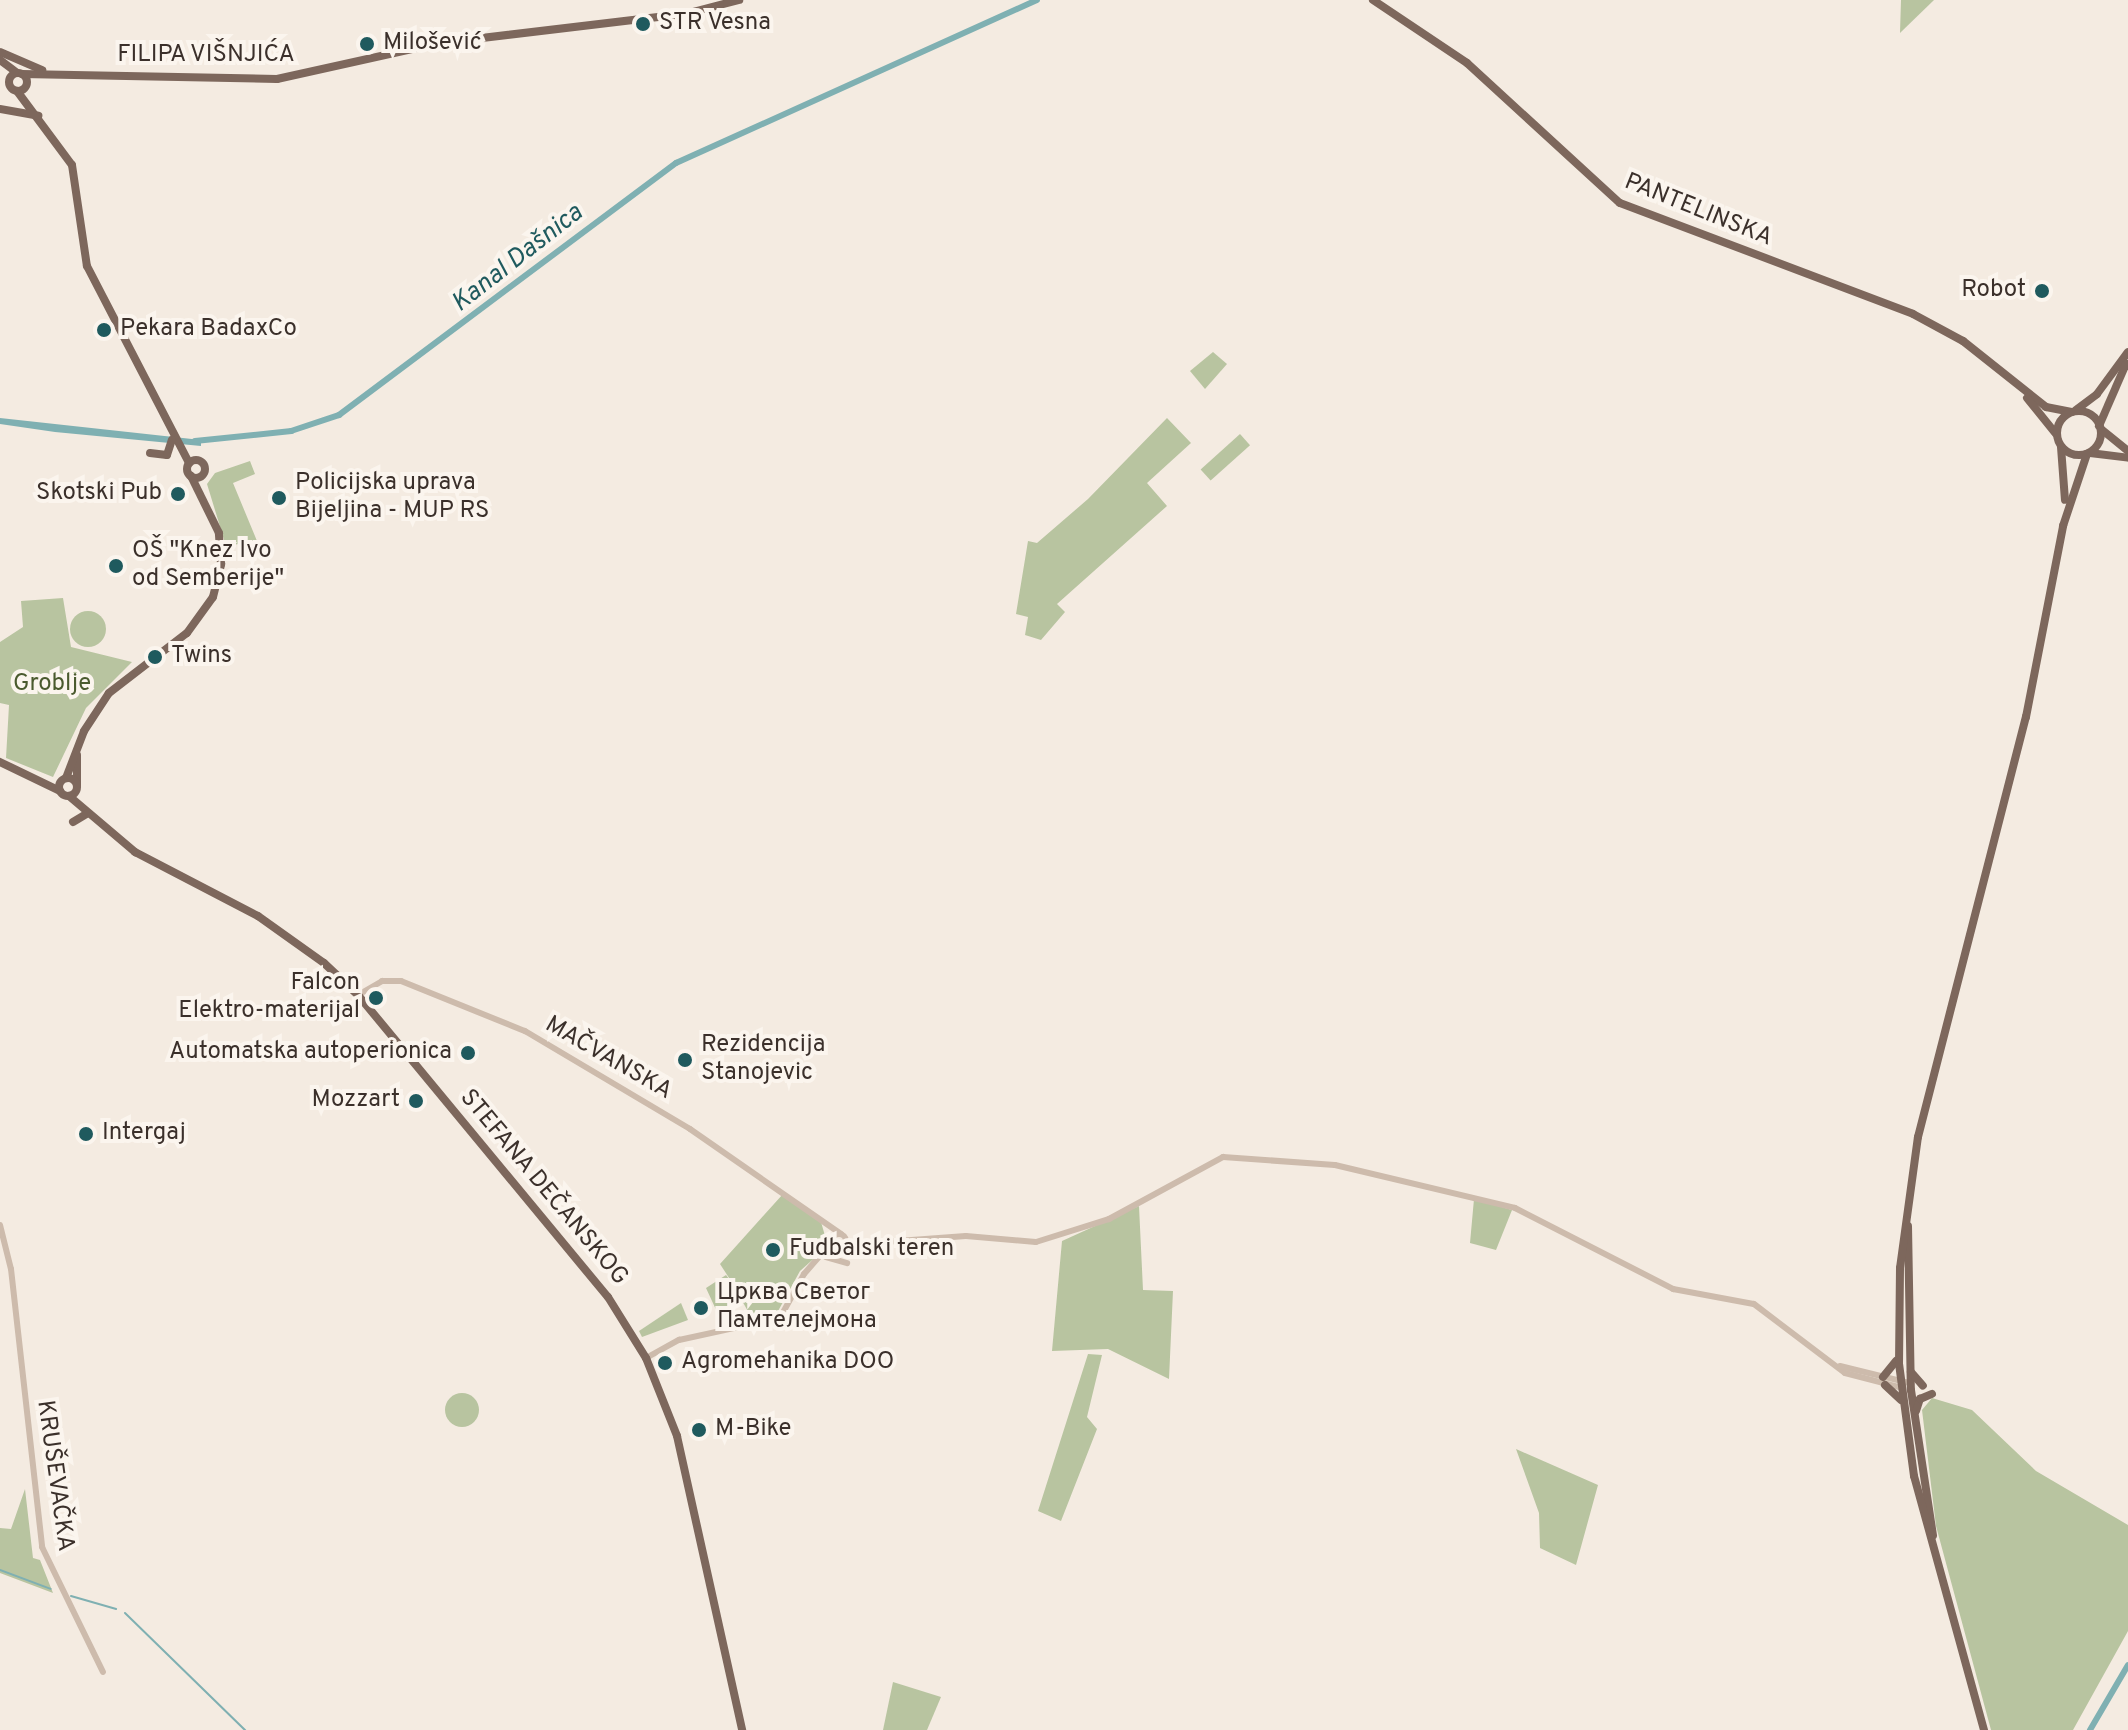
<!DOCTYPE html>
<meta charset="utf-8">
<style>
body{margin:0}
#map{position:relative;width:2128px;height:1730px;overflow:hidden;background:#f4ebe1;font-family:Overpass,sans-serif}
div>[style]{position:absolute}
[style*='--x']{left:calc(var(--x)*1px);top:calc(var(--y)*1px);width:calc(var(--w)*1px);rotate:calc(var(--a)*1deg)}
.green>*{inset:0;background:#b8c4a0;transform-origin:0 0}
.round{border-radius:50%}
.water>*{inset:0;background:#7fb0b2}
.stream>*{height:2px;margin:-1px;padding:0 1px;transform-origin:1px;border-radius:1px;background:#7fb0b2}
.canal>*{height:6px;margin:-3px;padding:0 3px;transform-origin:3px;border-radius:3px;background:#7fb0b2}
.minor>*{height:6px;margin:-3px;padding:0 3px;transform-origin:3px;border-radius:3px;background:#cdbbac}
.minor>.ring{margin:-3px;padding:0;box-sizing:content-box;background:none;border:6px solid #cdbbac;border-radius:50%}
.major>*{height:8px;margin:-4px;padding:0 4px;transform-origin:4px;border-radius:4px;background:#7d675c}
.major>.ring{margin:-4px;padding:0;box-sizing:content-box;background:none;border:8px solid #7d675c;border-radius:50%}
.dots>*{width:22px;height:22px;translate:-50% -50%;box-sizing:border-box;border:4px solid #fbf5ee;border-radius:50%}
span{translate:-50% -50%;white-space:nowrap;text-align:center;line-height:1.15;-webkit-text-stroke:8px #fbf5ee;paint-order:stroke}
.poi-label{font-size:24px;color:#3b302b}
.left{translate:0 -50%;text-align:left}
.right{translate:-100% -50%;text-align:right}
.street-label{font-size:24px;color:#3b302b}
.park-label{font-size:24px;color:#4a5a2e}
.water-label{font-size:26px;color:#1f5a5e;font-style:italic}
</style>
<div id="map">
<div class="green">
<div style="clip-path:polygon(1901px 0,1934px 0,1900px 33px)"></div>
<div style="clip-path:polygon(1213px 352px,1227px 364px,1205px 389px,1190px 371px)"></div>
<div style="clip-path:polygon(1167px 418px,1191px 443px,1147px 483px,1167px 506px,1057px 604px,1065px 612px,1041px 640px,1025px 635px,1028px 617px,1016px 614px,1028px 541px,1037px 543px,1088px 499px)"></div>
<div style="left:1240px;top:434px;width:15px;height:53px;rotate:48deg"></div>
<div style="clip-path:polygon(250px 461px,255px 474px,233px 483px,257px 541px,226px 546px,207px 484px,215px 473px)"></div>
<div style="clip-path:polygon(63px 598px,71px 647px,132px 662px,86px 708px,53px 777px,6px 758px,9px 705px,0 703px,0 642px,23px 627px,21px 601px)"></div>
<div class="round" style="left:70px;top:611px;width:36px;height:36px"></div>
<div style="clip-path:polygon(783px 1194px,821px 1222px,828px 1246px,800px 1271px,777px 1313px,754px 1322px,736px 1290px,727px 1295px,732px 1308px,718px 1314px,706px 1288px,726px 1275px,733px 1284px,720px 1264px)"></div>
<div style="clip-path:polygon(1474px 1199px,1512px 1210px,1496px 1250px,1470px 1243px)"></div>
<div style="clip-path:polygon(1139px 1206px,1143px 1290px,1173px 1291px,1169px 1379px,1108px 1349px,1052px 1351px,1062px 1241px)"></div>
<div style="clip-path:polygon(681px 1303px,688px 1320px,642px 1337px,639px 1331px)"></div>
<div style="clip-path:polygon(1088px 1354px,1102px 1355px,1087px 1417px,1097px 1429px,1061px 1521px,1038px 1511px)"></div>
<div class="round" style="left:445px;top:1393px;width:34px;height:34px"></div>
<div style="clip-path:polygon(1932px 1398px,1972px 1410px,2036px 1471px,2128px 1525px,2128px 1631px,2073px 1730px,1991px 1730px,1936px 1526px,1922px 1410px)"></div>
<div style="clip-path:polygon(1516px 1449px,1598px 1485px,1576px 1565px,1540px 1548px,1539px 1513px)"></div>
<div style="clip-path:polygon(25px 1489px,33px 1558px,40px 1560px,53px 1593px,0 1573px,0 1528px,11px 1529px)"></div>
<div style="clip-path:polygon(893px 1682px,941px 1697px,927px 1730px,883px 1730px)"></div>
</div>
<div class="water">
<div style="clip-path:polygon(0 418px,201px 440px,201px 446px,55px 432px,0 424px)"></div>
</div>
<div class="stream">
<div style="--x:0;--y:1570;--w:54;--a:20.4"></div>
<div style="--x:71;--y:1596;--w:47;--a:16.1"></div>
<div style="--x:125;--y:1613;--w:168;--a:44.3"></div>
</div>
<div class="canal">
<div style="--x:195;--y:441;--w:97;--a:-5.9"></div>
<div style="--x:291;--y:431;--w:51;--a:-18.4"></div>
<div style="--x:339;--y:415;--w:421;--a:-36.8"></div>
<div style="--x:676;--y:163;--w:396;--a:-24.3"></div>
<div style="--x:2090;--y:1730;--w:75;--a:-59.7"></div>
</div>
<div class="minor">
<div style="--x:358;--y:995;--w:28;--a:-30"></div>
<div style="--x:382;--y:981;--w:19;--a:0"></div>
<div style="--x:401;--y:981;--w:134;--a:22"></div>
<div style="--x:525;--y:1031;--w:192;--a:30.7"></div>
<div style="--x:690;--y:1129;--w:184;--a:34.8"></div>
<div style="--x:0;--y:1225;--w:45;--a:76"></div>
<div style="--x:11;--y:1269;--w:280;--a:83.6"></div>
<div style="--x:42;--y:1547;--w:139;--a:64"></div>
<div class="ring" style="left:832px;top:1234px;width:8px;height:8px"></div>
<div style="--x:844;--y:1245;--w:122;--a:-4.2"></div>
<div style="--x:966;--y:1236;--w:70;--a:4.9"></div>
<div style="--x:1036;--y:1242;--w:77;--a:-17.5"></div>
<div style="--x:1109;--y:1219;--w:130;--a:-28.5"></div>
<div style="--x:1223;--y:1157;--w:112;--a:4.1"></div>
<div style="--x:1335;--y:1165;--w:185;--a:13.4"></div>
<div style="--x:1515;--y:1208;--w:178;--a:27.1"></div>
<div style="--x:1673;--y:1289;--w:82;--a:10.5"></div>
<div style="--x:1754;--y:1304;--w:114;--a:37.2"></div>
<div style="--x:1845;--y:1373;--w:59;--a:14.7"></div>
<div style="--x:826;--y:1257;--w:22;--a:16"></div>
<div style="--x:646;--y:1358;--w:38;--a:-29"></div>
<div style="--x:679;--y:1340;--w:103;--a:-12.3"></div>
<div style="--x:780;--y:1318;--w:50;--a:-61.4"></div>
<div style="--x:804;--y:1274;--w:43;--a:-48.8"></div>
<div style="--x:1840;--y:1366;--w:72;--a:13.7"></div>
</div>
<div class="major">
<div style="--x:1373;--y:0;--w:113;--a:33.8"></div>
<div style="--x:1467;--y:63;--w:207;--a:42.5"></div>
<div style="--x:1620;--y:203;--w:313;--a:20.7"></div>
<div style="--x:1913;--y:314;--w:57;--a:28.4"></div>
<div style="--x:1963;--y:341;--w:106;--a:38.5"></div>
<div style="--x:2046;--y:407;--w:26;--a:11"></div>
<div style="--x:0;--y:52;--w:46;--a:23.2"></div>
<div style="--x:0;--y:60;--w:21;--a:37"></div>
<div class="ring" style="left:9px;top:73px;width:10px;height:10px"></div>
<div style="--x:22;--y:74;--w:255;--a:1.1"></div>
<div style="--x:277;--y:79;--w:167;--a:-12.5"></div>
<div style="--x:440;--y:43;--w:247;--a:-6.8"></div>
<div style="--x:685;--y:14;--w:56;--a:-14.5"></div>
<div style="--x:17;--y:91;--w:92;--a:53.4"></div>
<div style="--x:72;--y:165;--w:102;--a:81.6"></div>
<div style="--x:87;--y:266;--w:222;--a:62.6"></div>
<div style="--x:0;--y:109;--w:39;--a:10"></div>
<div style="--x:2027;--y:398;--w:46;--a:51.1"></div>
<div style="--x:2076;--y:410;--w:26;--a:-37"></div>
<div style="--x:2097;--y:394;--w:52;--a:-53.6"></div>
<div class="ring" style="left:2057px;top:411px;width:36px;height:36px"></div>
<div style="--x:2099;--y:426;--w:68;--a:-66.5"></div>
<div style="--x:2101;--y:429;--w:35;--a:39"></div>
<div style="--x:2061;--y:447;--w:53;--a:85.7"></div>
<div style="--x:150;--y:453;--w:17;--a:7"></div>
<div style="--x:167;--y:455;--w:16;--a:-72"></div>
<div style="--x:2090;--y:453;--w:38;--a:7"></div>
<div class="ring" style="left:187px;top:460px;width:10px;height:10px"></div>
<div style="--x:77;--y:755;--w:30;--a:90"></div>
<div style="--x:0;--y:762;--w:67;--a:25.8"></div>
<div style="--x:66;--y:778;--w:50;--a:-69"></div>
<div style="--x:84;--y:731;--w:45;--a:-56.7"></div>
<div style="--x:109;--y:693;--w:98;--a:-37.6"></div>
<div style="--x:187;--y:633;--w:44;--a:-54.2"></div>
<div style="--x:213;--y:597;--w:34;--a:-76"></div>
<div style="--x:221;--y:564;--w:31;--a:-94"></div>
<div style="--x:219;--y:533;--w:64;--a:-116.2"></div>
<div class="ring" style="left:59px;top:778px;width:10px;height:10px"></div>
<div style="--x:69;--y:796;--w:87;--a:40.3"></div>
<div style="--x:135;--y:852;--w:139;--a:27.5"></div>
<div style="--x:258;--y:916;--w:81;--a:35.5"></div>
<div style="--x:324;--y:963;--w:47;--a:43.3"></div>
<div style="--x:358;--y:995;--w:392;--a:50.4"></div>
<div style="--x:608;--y:1297;--w:72;--a:58.1"></div>
<div style="--x:646;--y:1358;--w:84;--a:68.3"></div>
<div style="--x:677;--y:1436;--w:301;--a:77.5"></div>
<div style="--x:73;--y:822;--w:17;--a:-31"></div>
<div style="--x:1908;--y:1226;--w:164;--a:89"></div>
<div style="--x:1911;--y:1390;--w:147;--a:81.4"></div>
<div style="--x:1911;--y:1372;--w:18;--a:49"></div>
<div style="--x:1883;--y:1377;--w:21;--a:-51"></div>
<div style="--x:1885;--y:1385;--w:22;--a:43"></div>
<div style="--x:1916;--y:1411;--w:13;--a:-72"></div>
<div style="--x:1920;--y:1399;--w:13;--a:-23"></div>
<div style="--x:1984;--y:1730;--w:263;--a:-105.4"></div>
<div style="--x:1914;--y:1476;--w:113;--a:-97.6"></div>
<div style="--x:1899;--y:1364;--w:96;--a:-89.4"></div>
<div style="--x:1900;--y:1268;--w:132;--a:-82.2"></div>
<div style="--x:1918;--y:1137;--w:434;--a:-75.6"></div>
<div style="--x:2026;--y:717;--w:195;--a:-79"></div>
<div style="--x:2063;--y:526;--w:76;--a:-71.6"></div>
</div>
<div class="dots">
<div style="left:643px;top:24px;background:#1f5a5e"></div>
<div style="left:367px;top:44px;background:#1f5a5e"></div>
<div style="left:2042px;top:291px;background:#1f5a5e"></div>
<div style="left:104px;top:330px;background:#1f5a5e"></div>
<div style="left:178px;top:494px;background:#1f5a5e"></div>
<div style="left:279px;top:498px;background:#1f5a5e"></div>
<div style="left:116px;top:566px;background:#1f5a5e"></div>
<div style="left:155px;top:657px;background:#1f5a5e"></div>
<div style="left:376px;top:998px;background:#1f5a5e"></div>
<div style="left:468px;top:1053px;background:#1f5a5e"></div>
<div style="left:685px;top:1060px;background:#1f5a5e"></div>
<div style="left:416px;top:1101px;background:#1f5a5e"></div>
<div style="left:86px;top:1134px;background:#1f5a5e"></div>
<div style="left:773px;top:1250px;background:#1f5a5e"></div>
<div style="left:701px;top:1308px;background:#1f5a5e"></div>
<div style="left:665px;top:1363px;background:#1f5a5e"></div>
<div style="left:699px;top:1430px;background:#1f5a5e"></div>
</div>
<div class="poi-label">
<span class="left" style="left:659px;top:24px">STR Vesna</span>
<span class="left" style="left:383px;top:44px">Milošević</span>
<span class="right" style="left:2026px;top:291px">Robot</span>
<span class="left" style="left:120px;top:330px">Pekara BadaxCo</span>
<span class="left" style="left:295px;top:498px">Policijska uprava<br>Bijeljina - MUP RS</span>
<span class="right" style="left:162px;top:494px">Skotski Pub</span>
<span class="left" style="left:132px;top:566px">OŠ "Knez Ivo<br>od Semberije"</span>
<span class="left" style="left:171px;top:657px">Twins</span>
<span class="right" style="left:360px;top:998px">Falcon<br>Elektro-materijal</span>
<span class="left" style="left:701px;top:1060px">Rezidencija<br>Stanojevic</span>
<span class="right" style="left:452px;top:1053px">Automatska autoperionica</span>
<span class="right" style="left:400px;top:1101px">Mozzart</span>
<span class="left" style="left:102px;top:1134px">Intergaj</span>
<span class="left" style="left:789px;top:1250px">Fudbalski teren</span>
<span class="left" style="left:717px;top:1308px">Црква Светог<br>Памтелејмона</span>
<span class="left" style="left:681px;top:1363px">Agromehanika DOO</span>
<span class="left" style="left:715px;top:1430px">M-Bike</span>
</div>
<div class="street-label">
<span style="left:206px;top:56px">FILIPA VIŠNJIĆA</span>
<span style="left:1698px;top:211px;rotate:22deg">PANTELINSKA</span>
<span style="left:608px;top:1059px;rotate:30deg">MAČVANSKA</span>
<span style="left:543px;top:1188px;rotate:50deg">STEFANA DEČANSKOG</span>
<span style="left:54px;top:1476px;rotate:82deg">KRUŠEVAČKA</span>
</div>
<div class="park-label">
<span style="left:52px;top:685px">Groblje</span>
</div>
<div class="water-label">
<span style="left:518px;top:259px;rotate:-38deg">Kanal Dašnica</span>
</div>
</div>
